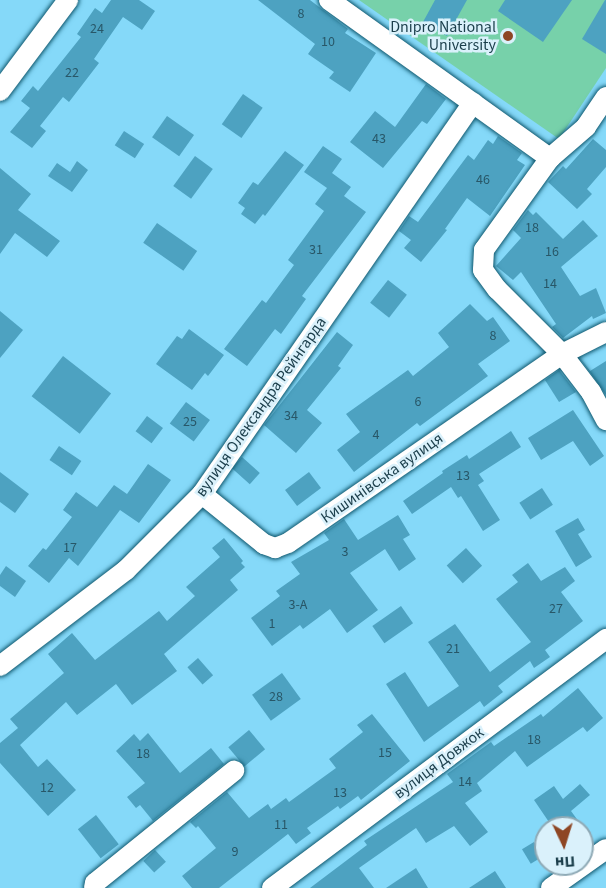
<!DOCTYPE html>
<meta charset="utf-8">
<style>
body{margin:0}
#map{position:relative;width:606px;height:888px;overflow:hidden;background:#85d9f9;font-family:"Source Sans 3",sans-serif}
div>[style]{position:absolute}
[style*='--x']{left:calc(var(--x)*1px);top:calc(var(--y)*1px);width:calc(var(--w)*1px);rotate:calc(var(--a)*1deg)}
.green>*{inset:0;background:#77d1aa}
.building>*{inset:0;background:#4da2c1;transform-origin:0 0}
.roads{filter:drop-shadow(0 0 2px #0f576d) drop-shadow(0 0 2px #0f576d)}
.minor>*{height:20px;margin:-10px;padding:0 10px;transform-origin:10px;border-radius:10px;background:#fff}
.dots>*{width:16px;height:16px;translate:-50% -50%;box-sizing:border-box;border:3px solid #daf1fb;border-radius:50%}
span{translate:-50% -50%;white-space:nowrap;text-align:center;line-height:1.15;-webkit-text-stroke:5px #daf1fb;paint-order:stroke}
.number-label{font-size:14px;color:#285768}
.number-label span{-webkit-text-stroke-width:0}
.poi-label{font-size:16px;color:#1b3e4b}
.right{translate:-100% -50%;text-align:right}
.street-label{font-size:16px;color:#1b3e4b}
.north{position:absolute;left:534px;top:816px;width:60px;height:60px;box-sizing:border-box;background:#daf1fb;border:2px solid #8ea9b5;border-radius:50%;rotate:176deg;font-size:16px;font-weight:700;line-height:24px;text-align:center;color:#1b3e4b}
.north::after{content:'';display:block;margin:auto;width:21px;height:27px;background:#8e4624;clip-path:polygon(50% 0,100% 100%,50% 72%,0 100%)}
</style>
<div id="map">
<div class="green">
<div style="clip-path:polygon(359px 0,606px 0,606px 68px,559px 139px)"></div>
</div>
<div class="building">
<div style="clip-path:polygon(111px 0,139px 0,155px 11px,142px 30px,123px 17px,94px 59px,99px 63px,69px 102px,63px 97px,40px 126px,46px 131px,32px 148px,10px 132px,30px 108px,21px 101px,33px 86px,38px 91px,81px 37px,77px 34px,95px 8px,102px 13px)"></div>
<div style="clip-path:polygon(258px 0,310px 0,348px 29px,345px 33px,376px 53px,350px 92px,329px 78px,334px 72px,308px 54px,315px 44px)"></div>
<div style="clip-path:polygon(435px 0,467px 0,447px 36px,423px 22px)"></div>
<div style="clip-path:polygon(505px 0,572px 0,543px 42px,498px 11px)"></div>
<div style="clip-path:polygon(605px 0,606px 0,606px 54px,582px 39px)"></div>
<div style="clip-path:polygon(426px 84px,446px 99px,427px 124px,422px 121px,383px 168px,350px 142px,375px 111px,395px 127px)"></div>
<div style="left:243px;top:94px;width:24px;height:37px;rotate:35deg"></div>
<div style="left:167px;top:116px;width:33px;height:26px;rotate:35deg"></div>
<div style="left:124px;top:131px;width:24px;height:17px;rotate:33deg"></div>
<div style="clip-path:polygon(498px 136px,522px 153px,517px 160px,525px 165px,490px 216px,467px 198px,445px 229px,447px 230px,421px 262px,404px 248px,411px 240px,399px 231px,409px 216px,418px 222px,468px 155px,474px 160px,488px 140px,493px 144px)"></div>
<div style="clip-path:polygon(593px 139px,606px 150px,606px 167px,587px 189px,592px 194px,577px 209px,548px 182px,563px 166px,566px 169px)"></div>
<div style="clip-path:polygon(323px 146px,342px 159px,332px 173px,351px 187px,344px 196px,366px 212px,302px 296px,306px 299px,281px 334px,275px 329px,247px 366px,224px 349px,262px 300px,266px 303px,294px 265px,288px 260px,324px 211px,315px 204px,327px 188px,304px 172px)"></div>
<div style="clip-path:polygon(285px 151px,304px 165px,265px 216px,263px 214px,255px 224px,241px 214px,245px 208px,238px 203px,253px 182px,258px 185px)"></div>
<div style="left:195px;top:156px;width:22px;height:37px;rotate:36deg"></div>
<div style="clip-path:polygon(77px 161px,88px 170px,72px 192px,48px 176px,57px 163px,70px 172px)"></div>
<div style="clip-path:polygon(0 168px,31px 194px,18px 210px,60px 241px,47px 257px,15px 233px,0 254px)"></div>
<div style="clip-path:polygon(528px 210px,533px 215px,536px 212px,563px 239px,583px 220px,598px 236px,561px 267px,580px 296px,596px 288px,606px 313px,593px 319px,592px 316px,563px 338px,552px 327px,556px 324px,521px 272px,513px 280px,496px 266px,521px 238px,513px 230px)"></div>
<div style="left:157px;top:223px;width:49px;height:24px;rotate:35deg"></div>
<div style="left:388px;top:280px;width:24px;height:29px;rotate:38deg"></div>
<div style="clip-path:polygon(470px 304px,487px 321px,493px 317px,510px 341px,478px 364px,488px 376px,420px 426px,417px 423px,354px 472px,337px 450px,360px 432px,346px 414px,408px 370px,413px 376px,449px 347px,438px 333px)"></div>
<div style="clip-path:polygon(0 311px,23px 330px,0 358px)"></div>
<div style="clip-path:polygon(189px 329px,224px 355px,208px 376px,205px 373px,192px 390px,156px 364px,177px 336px,182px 339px)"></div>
<div style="clip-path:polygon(337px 332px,353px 345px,338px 366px,341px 368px,307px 410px,322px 423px,296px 453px,264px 425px)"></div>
<div style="left:63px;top:356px;width:61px;height:51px;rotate:38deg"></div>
<div style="clip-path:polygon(580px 358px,590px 371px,606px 361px,606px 395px)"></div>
<div style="clip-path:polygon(559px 370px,576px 392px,559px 402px,545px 380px)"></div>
<div style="left:186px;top:402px;width:30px;height:27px;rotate:37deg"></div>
<div style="clip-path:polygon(573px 410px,604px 456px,590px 466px,573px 441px,541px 460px,528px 438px)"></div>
<div style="left:147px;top:416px;width:20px;height:19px;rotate:37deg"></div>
<div style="clip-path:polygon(511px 431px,521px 447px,479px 474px,484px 481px,478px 485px,500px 520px,483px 531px,461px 496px,458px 498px,451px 487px,412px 514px,403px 501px,443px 473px,442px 471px,467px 455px,469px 459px)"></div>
<div style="left:59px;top:446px;width:27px;height:17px;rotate:34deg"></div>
<div style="left:242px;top:457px;width:24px;height:15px;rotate:42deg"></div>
<div style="clip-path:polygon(148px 464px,171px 480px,139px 523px,120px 510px,78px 566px,69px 558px,49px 583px,28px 566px,43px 548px,46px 550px,72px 517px,63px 510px,76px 492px,97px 507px,114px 485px,127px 494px)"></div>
<div style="clip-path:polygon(0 472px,29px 494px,15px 513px,0 502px)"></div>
<div style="left:309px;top:472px;width:20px;height:30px;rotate:53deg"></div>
<div style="left:542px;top:488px;width:20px;height:27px;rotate:57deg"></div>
<div style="clip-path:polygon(398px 515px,410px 535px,403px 539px,416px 559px,399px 571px,385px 549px,350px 573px,378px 610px,347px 633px,330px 609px,303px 629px,300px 625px,272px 646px,251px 618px,280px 596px,276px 591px,300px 574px,291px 562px,329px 540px,324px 533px,344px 519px,358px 540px)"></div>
<div style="clip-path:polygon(578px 518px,585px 530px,578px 534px,592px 557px,576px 567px,555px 531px)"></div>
<div style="clip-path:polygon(224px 538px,243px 561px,241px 563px,245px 567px,230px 580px,238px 590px,164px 654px,177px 671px,132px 705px,116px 684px,77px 715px,66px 702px,20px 745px,38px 767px,47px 759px,76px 790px,48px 816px,0 763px,0 743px,18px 728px,10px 719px,64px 673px,48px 654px,72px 633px,95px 660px,159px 611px,167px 621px,195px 596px,186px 587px,220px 557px,212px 548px)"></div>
<div style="left:466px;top:548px;width:24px;height:26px;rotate:48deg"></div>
<div style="clip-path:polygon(528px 563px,541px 581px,565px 567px,575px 581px,561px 592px,583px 621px,545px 650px,550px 657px,534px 668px,530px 661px,498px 686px,503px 692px,484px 707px,480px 701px,424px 742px,386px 684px,405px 672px,428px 707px,459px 686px,428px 642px,455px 624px,490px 672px,531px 642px,496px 599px,518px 582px,512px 575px)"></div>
<div style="clip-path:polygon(6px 566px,26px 581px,15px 597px,0 586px,0 575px)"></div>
<div style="left:401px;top:606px;width:21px;height:35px;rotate:55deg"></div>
<div style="left:198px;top:658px;width:23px;height:14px;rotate:49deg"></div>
<div style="left:282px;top:673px;width:32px;height:37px;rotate:54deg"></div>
<div style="clip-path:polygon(578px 688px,603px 718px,587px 732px,583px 727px,527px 767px,515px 751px,477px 783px,482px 791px,465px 803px,488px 832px,470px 846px,454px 826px,426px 843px,416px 828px,359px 868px,374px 888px,310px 888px,367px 845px,364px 841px,453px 782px,447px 774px,491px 742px,494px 746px,541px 714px,543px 717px)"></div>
<div style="clip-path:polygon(372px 714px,410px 761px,361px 800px,358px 796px,340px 809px,338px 806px,307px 828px,311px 833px,296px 844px,288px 834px,219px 888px,192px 888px,182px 876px,216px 848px,198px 826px,196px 828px,190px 822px,227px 792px,249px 818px,268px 804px,271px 809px,286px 798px,289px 802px,336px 768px,329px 759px,363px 732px,357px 725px)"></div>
<div style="left:249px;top:730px;width:25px;height:27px;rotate:50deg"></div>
<div style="clip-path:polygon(148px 733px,180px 773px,211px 748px,224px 764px,153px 821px,140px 805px,136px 808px,127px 797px,145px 783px,116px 751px,134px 734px,140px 741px)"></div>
<div style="clip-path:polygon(580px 784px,590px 795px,571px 811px,579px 822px,571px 828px,553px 828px,534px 800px,554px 786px,563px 799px)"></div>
<div style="left:96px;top:815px;width:37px;height:23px;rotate:52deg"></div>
<div style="left:534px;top:842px;width:17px;height:14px;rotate:59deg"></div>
<div style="left:155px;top:850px;width:16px;height:16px;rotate:47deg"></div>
<div style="clip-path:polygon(416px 868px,428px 888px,386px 888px)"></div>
<div style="clip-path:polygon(495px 871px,506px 888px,469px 888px)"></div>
</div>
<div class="roads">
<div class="minor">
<div style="--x:329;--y:0;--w:272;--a:35.6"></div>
<div style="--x:0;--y:91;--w:114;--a:-53.2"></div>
<div style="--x:606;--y:97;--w:36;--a:124"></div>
<div style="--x:586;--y:127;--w:48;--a:139.3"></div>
<div style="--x:550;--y:158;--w:113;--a:125.7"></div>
<div style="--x:484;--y:250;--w:20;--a:93"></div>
<div style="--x:483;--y:270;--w:24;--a:54"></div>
<div style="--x:497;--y:289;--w:92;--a:45"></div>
<div style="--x:562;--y:354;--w:48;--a:52.7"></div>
<div style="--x:591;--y:392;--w:32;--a:62"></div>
<div style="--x:202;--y:494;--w:80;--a:38.9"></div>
<div style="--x:264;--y:544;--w:12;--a:20"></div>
<div style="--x:275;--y:548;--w:14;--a:-21"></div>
<div style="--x:288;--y:543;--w:333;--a:-34.6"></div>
<div style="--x:562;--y:354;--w:49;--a:-26.6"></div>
<div style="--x:0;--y:666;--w:158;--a:-37.3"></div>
<div style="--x:126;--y:570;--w:107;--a:-45"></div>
<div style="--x:202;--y:494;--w:476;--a:-55.3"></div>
<div style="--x:94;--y:888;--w:5;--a:-79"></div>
<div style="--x:95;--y:883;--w:179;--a:-38.9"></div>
<div style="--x:272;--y:888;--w:417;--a:-36.7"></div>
<div style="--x:551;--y:888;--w:67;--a:-35.3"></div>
</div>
</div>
<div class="dots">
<div style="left:508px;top:36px;background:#8e4624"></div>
</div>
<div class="number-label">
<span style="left:301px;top:14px">8</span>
<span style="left:97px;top:29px">24</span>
<span style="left:328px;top:42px">10</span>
<span style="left:72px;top:73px">22</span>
<span style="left:379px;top:139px">43</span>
<span style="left:483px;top:180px">46</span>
<span style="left:532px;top:228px">18</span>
<span style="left:316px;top:250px">31</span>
<span style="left:552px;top:252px">16</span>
<span style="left:550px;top:284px">14</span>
<span style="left:493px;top:336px">8</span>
<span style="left:418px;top:402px">6</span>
<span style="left:291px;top:416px">34</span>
<span style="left:190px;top:422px">25</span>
<span style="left:376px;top:435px">4</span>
<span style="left:463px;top:476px">13</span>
<span style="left:70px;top:548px">17</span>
<span style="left:345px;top:552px">3</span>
<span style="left:298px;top:605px">3-А</span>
<span style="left:556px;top:609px">27</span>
<span style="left:272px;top:624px">1</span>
<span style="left:453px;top:649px">21</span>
<span style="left:276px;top:697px">28</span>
<span style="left:534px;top:740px">18</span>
<span style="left:385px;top:753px">15</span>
<span style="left:143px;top:754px">18</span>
<span style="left:465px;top:782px">14</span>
<span style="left:47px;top:788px">12</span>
<span style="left:340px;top:793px">13</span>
<span style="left:281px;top:825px">11</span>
<span style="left:235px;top:852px">9</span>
</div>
<div class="poi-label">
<span class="right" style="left:496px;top:36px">Dnipro National<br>University</span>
</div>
<div class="street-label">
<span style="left:261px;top:407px;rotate:-55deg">вулиця Олександра Рейнгарда</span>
<span style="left:382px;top:478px;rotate:-35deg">Кишинівська вулиця</span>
<span style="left:439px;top:763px;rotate:-37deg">вулиця Довжок</span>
</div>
<div class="north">Пн</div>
</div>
